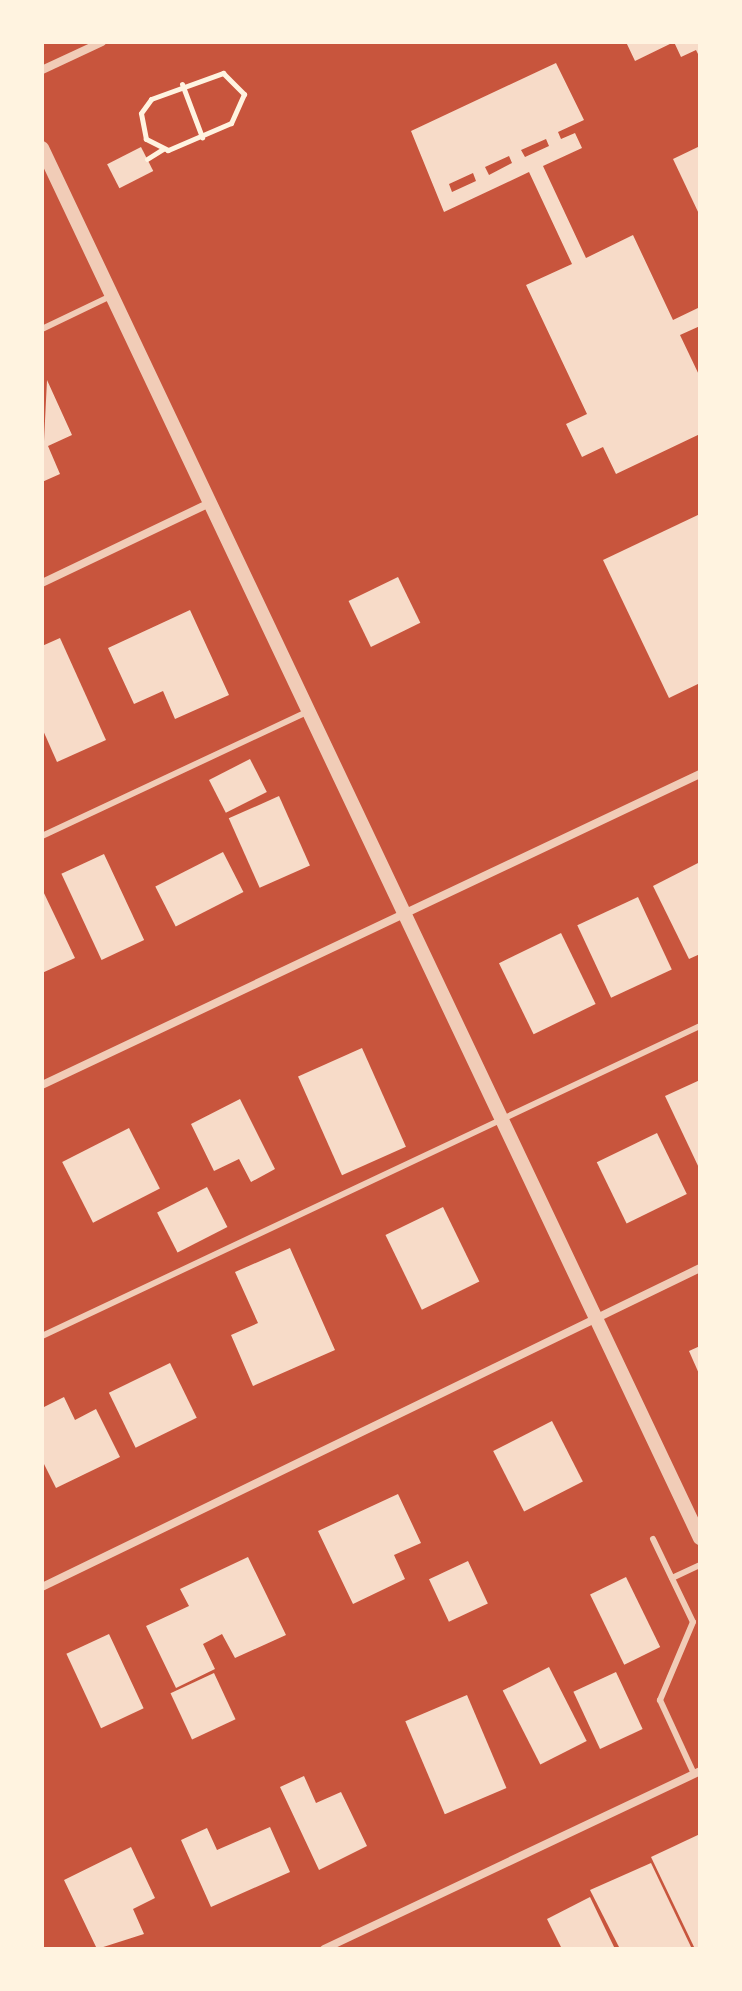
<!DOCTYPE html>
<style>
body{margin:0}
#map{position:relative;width:742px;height:1991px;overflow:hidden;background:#c8553d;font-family:"Golos Text",sans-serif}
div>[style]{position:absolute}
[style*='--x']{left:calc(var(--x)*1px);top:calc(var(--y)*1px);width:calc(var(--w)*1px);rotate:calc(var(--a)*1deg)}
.building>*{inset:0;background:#f7dbc8;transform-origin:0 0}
.path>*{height:5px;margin:-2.5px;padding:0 2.5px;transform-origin:2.5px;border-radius:2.5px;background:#fff3e0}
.service>*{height:6px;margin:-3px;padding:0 3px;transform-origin:3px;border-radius:3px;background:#f1ccb7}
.minor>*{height:8px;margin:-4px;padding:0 4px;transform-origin:4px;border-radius:4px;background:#f1ccb7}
.tertiary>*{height:14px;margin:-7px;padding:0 7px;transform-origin:7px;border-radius:7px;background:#f1ccb7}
span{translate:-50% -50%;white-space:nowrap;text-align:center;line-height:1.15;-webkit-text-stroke:6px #fff3e0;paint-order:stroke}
.frame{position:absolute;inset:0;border:44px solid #fff3e0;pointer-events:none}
</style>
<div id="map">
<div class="building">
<div style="clip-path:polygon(626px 42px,700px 42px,700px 58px,696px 50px,681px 57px,674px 42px,635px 61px)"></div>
<div style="clip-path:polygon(evenodd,556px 63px,584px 120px,558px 132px,561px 139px,575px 133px,582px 148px,543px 166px,586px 258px,633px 235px,673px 320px,700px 307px,700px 326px,680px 335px,700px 377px,700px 434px,616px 474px,603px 447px,582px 457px,566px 424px,587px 414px,526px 285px,572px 264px,529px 172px,444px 212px,411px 131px,556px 63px,546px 139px,549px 146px,525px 157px,521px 150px,546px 139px,556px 63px,509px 156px,512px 163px,489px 175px,485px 167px,509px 156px,556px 63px,473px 173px,476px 181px,452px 192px,449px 184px,473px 173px)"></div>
<div style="clip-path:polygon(700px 146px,700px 216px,673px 159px)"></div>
<div style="left:141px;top:147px;width:27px;height:38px;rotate:63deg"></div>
<div style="clip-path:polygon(47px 380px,72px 435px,48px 446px,60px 474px,42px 482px)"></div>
<div style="clip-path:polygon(700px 514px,700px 683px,669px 698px,603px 560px)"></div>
<div style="left:398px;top:577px;width:51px;height:55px;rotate:64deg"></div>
<div style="clip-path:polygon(190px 610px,229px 695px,175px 719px,163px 691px,134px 704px,108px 648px)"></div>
<div style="clip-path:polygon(60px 638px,106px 740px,57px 762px,42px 728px,42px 646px)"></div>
<div style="left:250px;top:759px;width:37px;height:46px;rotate:63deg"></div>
<div style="left:279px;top:796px;width:76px;height:55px;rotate:66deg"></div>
<div style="left:223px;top:852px;width:45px;height:76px;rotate:63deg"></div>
<div style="left:104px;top:854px;width:95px;height:47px;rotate:65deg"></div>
<div style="clip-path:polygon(700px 862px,700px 954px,689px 959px,653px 886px)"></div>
<div style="clip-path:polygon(42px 889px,75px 958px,42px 973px)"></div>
<div style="left:638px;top:897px;width:80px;height:67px;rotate:65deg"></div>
<div style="left:561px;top:933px;width:79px;height:69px;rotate:64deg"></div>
<div style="left:362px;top:1048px;width:108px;height:70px;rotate:66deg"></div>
<div style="clip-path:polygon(700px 1080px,700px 1170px,665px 1096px)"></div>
<div style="clip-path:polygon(240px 1099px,275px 1169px,251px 1182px,239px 1159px,214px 1171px,191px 1124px)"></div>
<div style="left:129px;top:1128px;width:68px;height:75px;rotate:63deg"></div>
<div style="left:657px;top:1133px;width:68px;height:67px;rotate:64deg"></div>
<div style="left:207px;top:1187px;width:45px;height:56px;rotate:63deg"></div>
<div style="left:443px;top:1207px;width:83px;height:64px;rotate:64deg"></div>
<div style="clip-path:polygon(290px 1248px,335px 1350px,253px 1386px,231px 1335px,258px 1323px,235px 1272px)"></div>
<div style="clip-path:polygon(700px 1346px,700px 1376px,689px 1351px)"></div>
<div style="left:170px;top:1363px;width:61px;height:68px;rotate:64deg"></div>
<div style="clip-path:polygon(64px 1397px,75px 1420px,96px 1409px,120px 1457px,56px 1488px,42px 1460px,42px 1408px)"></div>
<div style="left:552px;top:1421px;width:68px;height:66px;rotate:63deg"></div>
<div style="clip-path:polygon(398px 1494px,421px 1543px,394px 1555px,405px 1579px,353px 1604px,318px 1531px)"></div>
<div style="clip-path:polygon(248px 1557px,286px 1635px,235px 1658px,222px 1634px,203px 1644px,215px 1669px,176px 1688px,146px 1626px,189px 1606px,180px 1589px)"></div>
<div style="left:468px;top:1561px;width:47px;height:43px;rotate:65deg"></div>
<div style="left:626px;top:1577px;width:78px;height:40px;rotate:64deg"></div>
<div style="left:109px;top:1634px;width:82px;height:47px;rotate:65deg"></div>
<div style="left:549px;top:1667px;width:83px;height:52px;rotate:63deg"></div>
<div style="left:616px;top:1672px;width:63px;height:47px;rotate:65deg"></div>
<div style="left:214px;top:1673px;width:51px;height:48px;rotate:65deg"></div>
<div style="left:467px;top:1695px;width:101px;height:67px;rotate:67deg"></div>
<div style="clip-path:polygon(304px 1776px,316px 1803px,341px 1792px,367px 1846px,319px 1870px,280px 1787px)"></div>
<div style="clip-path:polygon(270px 1827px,290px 1872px,211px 1907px,181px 1840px,207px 1828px,217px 1850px)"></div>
<div style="clip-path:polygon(700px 1834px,700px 1949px,695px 1949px,651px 1857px)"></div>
<div style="clip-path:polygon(131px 1847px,155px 1898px,133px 1909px,144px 1934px,97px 1949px,64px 1880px)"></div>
<div style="clip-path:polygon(651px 1863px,692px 1949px,620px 1949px,590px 1890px)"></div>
<div style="clip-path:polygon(590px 1897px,615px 1949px,562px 1949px,547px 1919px)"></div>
</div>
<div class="path">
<div style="--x:223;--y:73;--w:30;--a:45"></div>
<div style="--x:244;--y:94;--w:32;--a:114"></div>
<div style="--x:231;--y:123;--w:69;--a:156.8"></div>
<div style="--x:168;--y:150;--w:25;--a:-153"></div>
<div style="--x:146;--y:139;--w:26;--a:-101"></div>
<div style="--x:141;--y:113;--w:17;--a:-54"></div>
<div style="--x:151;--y:99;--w:77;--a:-19.9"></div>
<div style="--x:182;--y:84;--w:57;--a:69.3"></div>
<div style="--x:147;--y:159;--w:19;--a:-32"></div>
</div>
<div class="service">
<div style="--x:42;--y:329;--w:76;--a:-25.6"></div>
<div style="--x:42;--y:836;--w:293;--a:-25.1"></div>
<div style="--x:42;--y:1336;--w:727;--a:-25.23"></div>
<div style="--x:653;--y:1539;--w:92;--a:64.3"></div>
<div style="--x:693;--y:1622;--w:85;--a:112.9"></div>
<div style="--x:660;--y:1700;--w:81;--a:65.3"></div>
<div style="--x:672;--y:1578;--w:31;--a:-25"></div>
</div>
<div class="minor">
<div style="--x:42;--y:70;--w:66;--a:-25"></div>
<div style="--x:42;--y:583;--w:186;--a:-25.5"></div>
<div style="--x:42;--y:1085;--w:728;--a:-25.3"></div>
<div style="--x:42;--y:1587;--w:731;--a:-25.86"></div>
<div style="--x:324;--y:1949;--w:416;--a:-25.3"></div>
</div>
<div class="tertiary">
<div style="--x:42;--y:148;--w:1538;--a:64.67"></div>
</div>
<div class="frame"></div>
</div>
